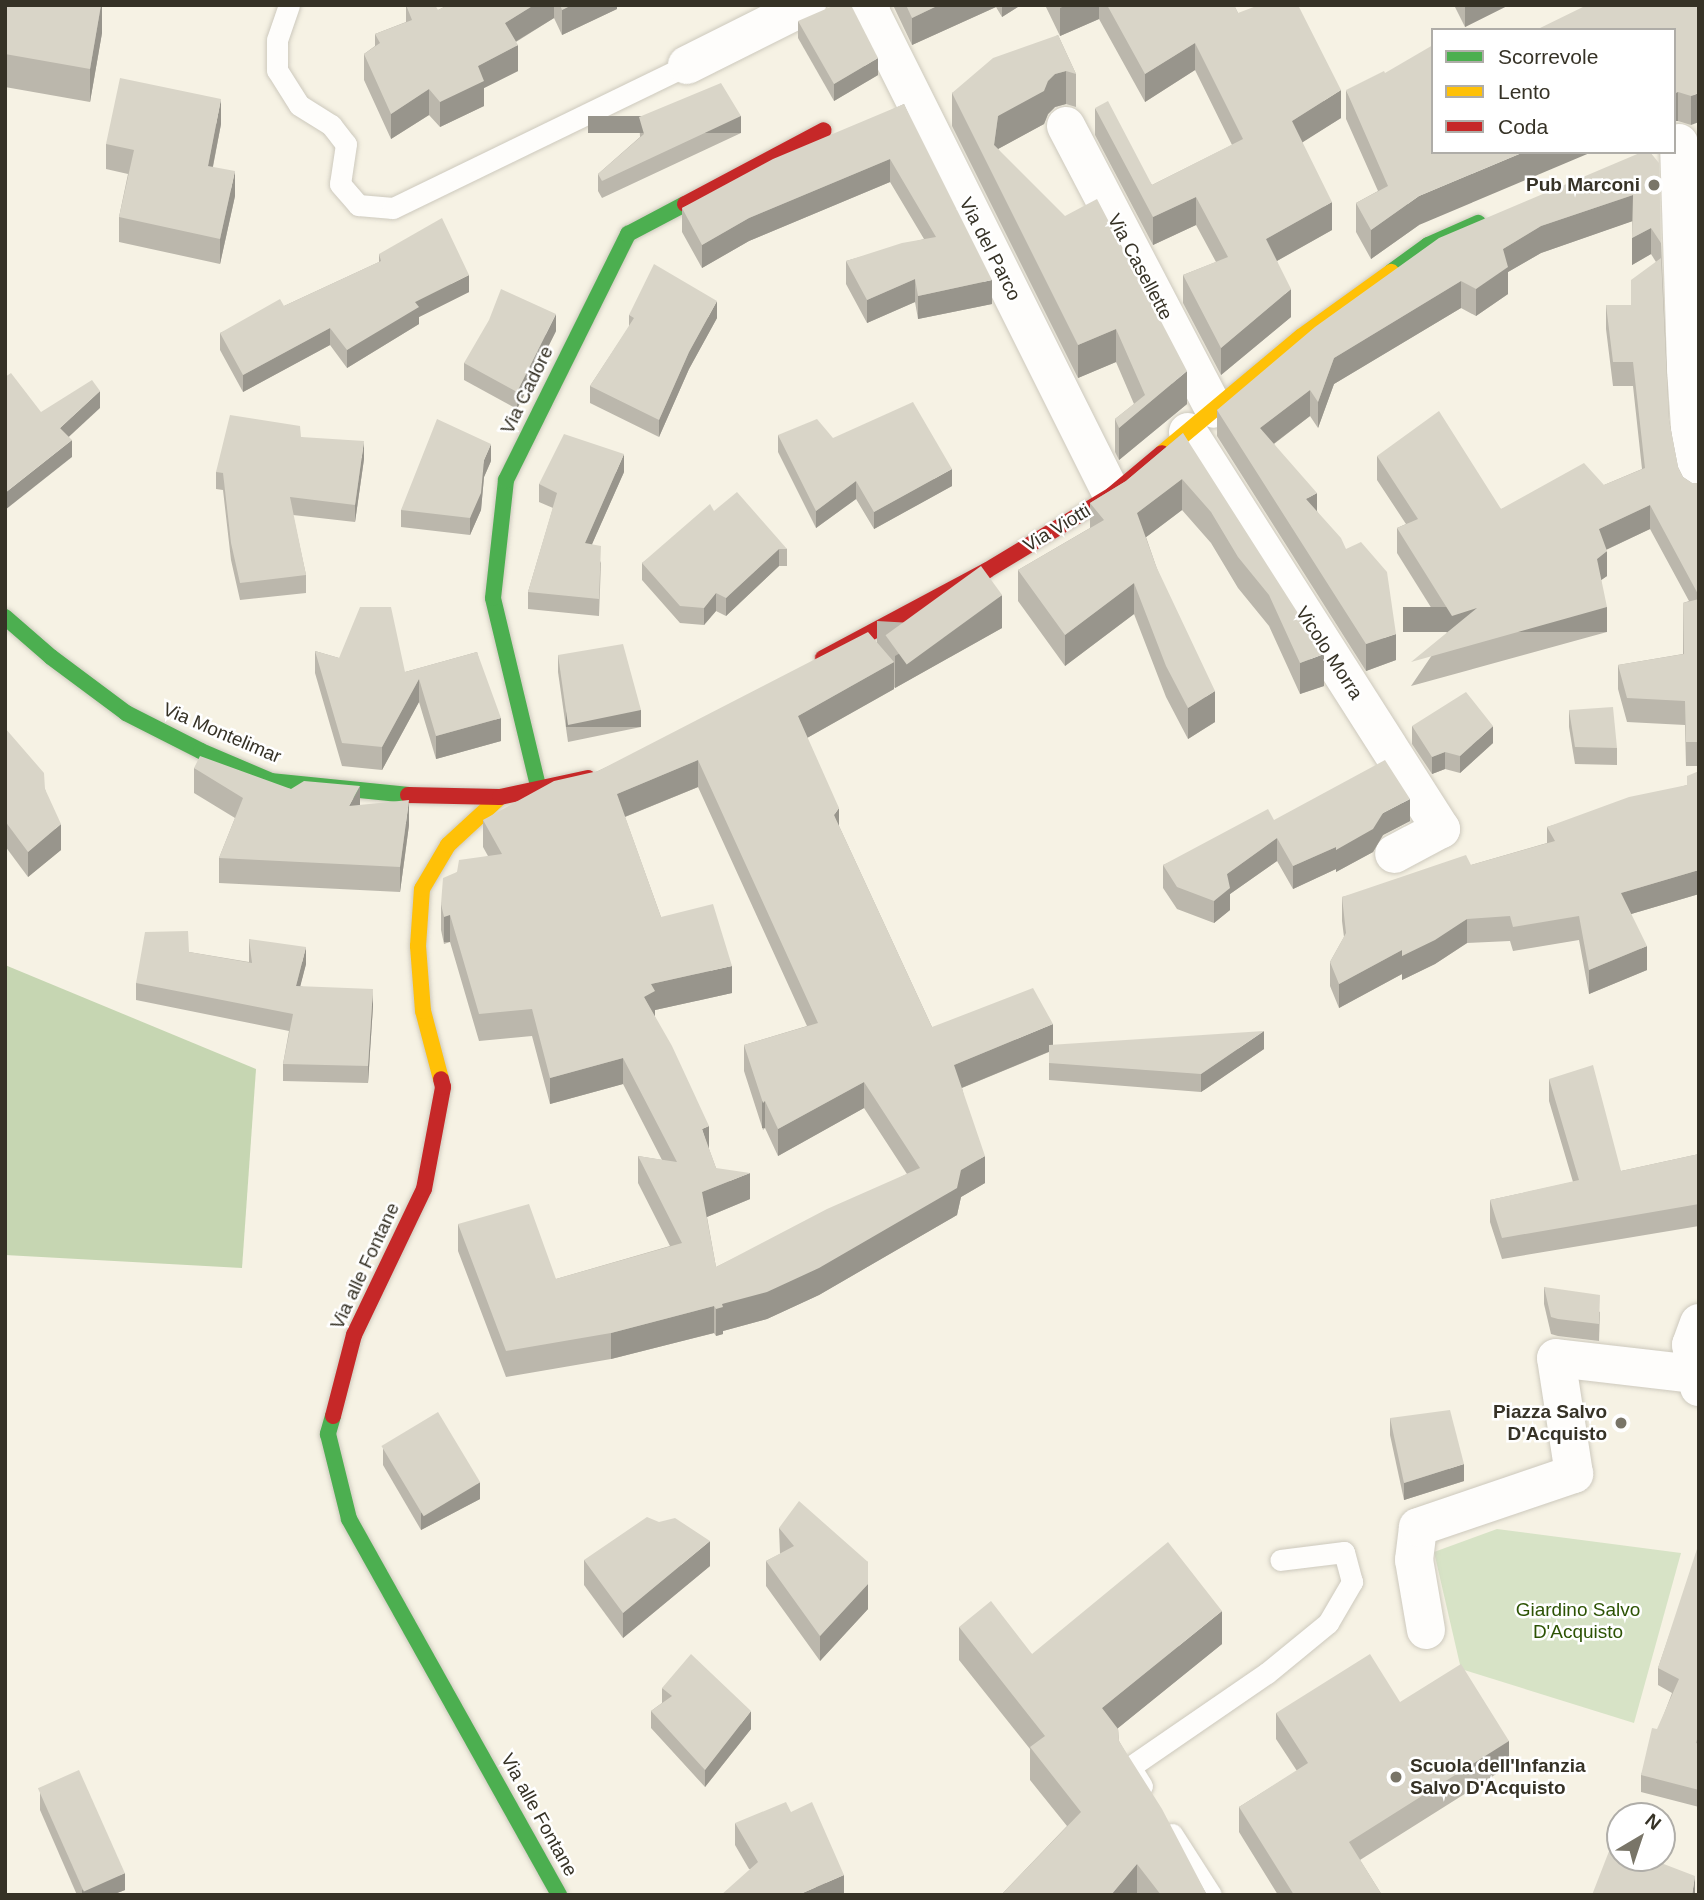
<!DOCTYPE html>
<style>
body{margin:0}
#map{position:relative;width:1704px;height:1900px;overflow:hidden;background:#f6f2e4;font-family:Arial,sans-serif}
div>[style]{position:absolute}
[style*='--x']{left:calc(var(--x)*1px);top:calc(var(--y)*1px);width:calc(var(--w)*1px);rotate:calc(var(--a)*1deg)}
.green>*{inset:0;background:#d7e3c6}
.forest>*{inset:0;background:#c6d6b2}
.roads{filter:drop-shadow(0 0 2px #cdc9bd) drop-shadow(0 0 2px #cdc9bd)}
.lane>*{height:21px;margin:-10.5px;padding:0 10.5px;transform-origin:10.5px;border-radius:10.5px;background:#fefdfb}
.street>*{height:38px;margin:-19px;padding:0 19px;transform-origin:19px;border-radius:19px;background:#fefdfb}
.fast>*{height:16px;margin:-8px;padding:0 8px;transform-origin:8px;border-radius:8px;background:#4caf50}
.slow>*{height:16px;margin:-8px;padding:0 8px;transform-origin:8px;border-radius:8px;background:#ffc107}
.jam>*{height:16px;margin:-8px;padding:0 8px;transform-origin:8px;border-radius:8px;background:#c62828}
.wall>*{inset:0;background:#bbb7ac}
.shaded-wall>*{inset:0;background:#98958c;transform-origin:0 0}
.building>*{inset:0;background:#d9d5c8;transform-origin:0 0}
.dots>*{width:19px;height:19px;translate:-50% -50%;box-sizing:border-box;border:4px solid #fff;border-radius:50%}
span{translate:-50% -50%;white-space:nowrap;text-align:center;line-height:1.15;-webkit-text-stroke:5px #fff;paint-order:stroke}
.poi-label{font-size:19px;color:#363226;font-weight:700}
.right{translate:-100% -50%;text-align:right}
.left{translate:0 -50%;text-align:left}
.street-label{font-size:19px;color:#363226}
.park-label{font-size:19px;color:#2d5304}
.frame{position:absolute;inset:0;border:7px solid #363226;pointer-events:none}
.legend{position:absolute;left:1431px;top:28px;width:245px;height:126px;box-sizing:border-box;background:#fff;border:2px solid #afada8;margin:0;padding:9px 12px;list-style:none;font-size:21px;color:#363226}
.legend li{display:flex;align-items:center;gap:14px;height:35px}
.legend b{width:35px;border:2px solid #afada8}
.north{position:absolute;left:1606px;top:1802px;width:70px;height:70px;box-sizing:border-box;background:#fff;border:2px solid #afada8;border-radius:50%;rotate:39deg;font-size:19px;font-weight:700;line-height:28px;text-align:center;color:#363226}
.north::after{content:'';display:block;margin:auto;width:24px;height:32px;background:#797568;clip-path:polygon(50% 0,100% 100%,50% 72%,0 100%)}
</style>
<div id="map">
<div class="green">
<div style="clip-path:polygon(1497px 1529px,1681px 1553px,1634px 1723px,1461px 1669px,1434px 1552px)"></div>
</div>
<div class="forest">
<div style="clip-path:polygon(5px 965px,256px 1069px,242px 1268px,5px 1255px)"></div>
</div>
<div class="roads">
<div class="lane">
<div style="--x:289;--y:5;--w:37;--a:109"></div>
<div style="--x:277;--y:40;--w:30;--a:90"></div>
<div style="--x:277;--y:70;--w:41;--a:57.8"></div>
<div style="--x:299;--y:105;--w:38;--a:32"></div>
<div style="--x:331;--y:125;--w:24;--a:52"></div>
<div style="--x:346;--y:144;--w:40;--a:98.5"></div>
<div style="--x:340;--y:184;--w:28;--a:49"></div>
<div style="--x:358;--y:205;--w:35;--a:5"></div>
<div style="--x:393;--y:208;--w:327;--a:-25.9"></div>
<div style="--x:1142;--y:1786;--w:22;--a:-122"></div>
<div style="--x:1130;--y:1767;--w:166;--a:-34.5"></div>
<div style="--x:1267;--y:1673;--w:79;--a:-39.3"></div>
<div style="--x:1328;--y:1623;--w:48;--a:-59.7"></div>
<div style="--x:1352;--y:1582;--w:31;--a:-105"></div>
<div style="--x:1344;--y:1552;--w:64;--a:172.9"></div>
<div style="--x:1172;--y:1834;--w:72;--a:57.4"></div>
</div>
<div class="street">
<div style="--x:871;--y:5;--w:4;--a:146"></div>
<div style="--x:868;--y:7;--w:546;--a:63.43"></div>
<div style="--x:687;--y:65;--w:134;--a:-26.6"></div>
<div style="--x:1066;--y:126;--w:319;--a:62.4"></div>
<div style="--x:1679;--y:143;--w:226;--a:88.2"></div>
<div style="--x:1686;--y:369;--w:74;--a:86.1"></div>
<div style="--x:1691;--y:443;--w:44;--a:79.5"></div>
<div style="--x:1188;--y:432;--w:471;--a:57.5"></div>
<div style="--x:1441;--y:829;--w:53;--a:152"></div>
<div style="--x:1699;--y:1323;--w:23;--a:110"></div>
<div style="--x:1691;--y:1345;--w:43;--a:79.2"></div>
<div style="--x:1426;--y:1630;--w:71;--a:-99.7"></div>
<div style="--x:1414;--y:1560;--w:33;--a:-83"></div>
<div style="--x:1418;--y:1527;--w:165;--a:-18.8"></div>
<div style="--x:1574;--y:1474;--w:117;--a:-98.8"></div>
<div style="--x:1556;--y:1358;--w:140;--a:6.6"></div>
</div>
<div class="fast">
<div style="--x:1391;--y:272;--w:46;--a:-36.1"></div>
<div style="--x:1428;--y:245;--w:55;--a:-23.7"></div>
<div style="--x:5;--y:617;--w:61;--a:41"></div>
<div style="--x:51;--y:657;--w:94;--a:36.7"></div>
<div style="--x:126;--y:713;--w:84;--a:26.9"></div>
<div style="--x:201;--y:751;--w:76;--a:23.2"></div>
<div style="--x:271;--y:781;--w:138;--a:5.8"></div>
<div style="--x:539;--y:790;--w:197;--a:-103.5"></div>
<div style="--x:493;--y:598;--w:119;--a:-83.7"></div>
<div style="--x:506;--y:480;--w:275;--a:-63.6"></div>
<div style="--x:628;--y:234;--w:64;--a:-27.8"></div>
<div style="--x:333;--y:1416;--w:19;--a:106"></div>
<div style="--x:328;--y:1434;--w:88;--a:76.1"></div>
<div style="--x:349;--y:1519;--w:431;--a:60.8"></div>
</div>
<div class="slow">
<div style="--x:1162;--y:453;--w:182;--a:-39.9"></div>
<div style="--x:1302;--y:336;--w:110;--a:-35.7"></div>
<div style="--x:441;--y:1079;--w:70;--a:-104.8"></div>
<div style="--x:423;--y:1011;--w:65;--a:-94.4"></div>
<div style="--x:418;--y:946;--w:57;--a:-86"></div>
<div style="--x:422;--y:889;--w:51;--a:-59.4"></div>
<div style="--x:448;--y:845;--w:71;--a:-42.7"></div>
</div>
<div class="jam">
<div style="--x:685;--y:204;--w:157;--a:-28"></div>
<div style="--x:823;--y:658;--w:185;--a:-28.1"></div>
<div style="--x:986;--y:571;--w:147;--a:-31.1"></div>
<div style="--x:1112;--y:495;--w:65;--a:-40"></div>
<div style="--x:408;--y:795;--w:92;--a:1.2"></div>
<div style="--x:500;--y:797;--w:90;--a:-12.2"></div>
<div style="--x:333;--y:1416;--w:84;--a:-75.5"></div>
<div style="--x:354;--y:1335;--w:162;--a:-64.4"></div>
<div style="--x:424;--y:1189;--w:104;--a:-79.4"></div>
<div style="--x:443;--y:1087;--w:8;--a:-104"></div>
</div>
</div>
<div class="wall">
<div style="clip-path:polygon(5px 5px,102px 5px,102px 33px,90px 102px,5px 87px)"></div>
<div style="clip-path:polygon(406px 5px,438px 10px,448px 5px,617px 5px,617px 9px,562px 35px,554px 18px,516px 42px,518px 71px,484px 88px,484px 106px,440px 127px,429px 115px,391px 139px,364px 80px,364px 54px,375px 46px,375px 34px,406px 22px)"></div>
<div style="clip-path:polygon(893px 5px,1021px 5px,1002px 17px,996px 7px,912px 45px)"></div>
<div style="clip-path:polygon(1045px 5px,1234px 5px,1238px 13px,1341px 118px,1302px 142px,1332px 230px,1277px 261px,1291px 317px,1221px 375px,1183px 303px,1183px 275px,1216px 262px,1196px 225px,1153px 245px,1095px 135px,1095px 108px,1152px 185px,1232px 145px,1195px 70px,1145px 102px,1099px 19px,1060px 36px)"></div>
<div style="clip-path:polygon(1454px 5px,1509px 5px,1465px 27px)"></div>
<div style="clip-path:polygon(1699px 5px,1691px 125px,1678px 121px,1674px 30px)"></div>
<div style="clip-path:polygon(798px 21px,878px 75px,834px 101px,798px 38px)"></div>
<div style="clip-path:polygon(1058px 35px,1076px 74px,1076px 107px,1066px 104px,1055px 107px,1048px 114px,1044px 124px,998px 149px,1187px 404px,1119px 460px,1115px 452px,1115px 419px,1134px 404px,1116px 362px,1078px 378px,952px 126px,952px 93px)"></div>
<div style="clip-path:polygon(1346px 90px,1419px 225px,1371px 259px,1356px 232px,1356px 203px,1378px 191px,1346px 119px)"></div>
<div style="clip-path:polygon(904px 104px,992px 304px,918px 319px,915px 302px,867px 323px,846px 284px,846px 261px,924px 239px,890px 182px,749px 241px,702px 268px,682px 232px,682px 208px)"></div>
<div style="clip-path:polygon(639px 117px,741px 133px,602px 198px,598px 191px,598px 174px,640px 137px)"></div>
<div style="clip-path:polygon(221px 124px,213px 167px,235px 196px,220px 264px,119px 242px,119px 217px,128px 174px,106px 169px,106px 144px)"></div>
<div style="clip-path:polygon(1642px 152px,1661px 243px,1669px 420px,1678px 467px,1683px 477px,1692px 483px,1699px 483px,1699px 766px,1686px 766px,1685px 725px,1627px 722px,1618px 689px,1618px 665px,1683px 654px,1683px 603px,1689px 601px,1650px 529px,1606px 550px,1607px 576px,1601px 580px,1607px 632px,1411px 686px,1447px 633px,1397px 553px,1397px 528px,1406px 524px,1377px 480px,1377px 456px,1501px 509px,1604px 485px,1642px 469px,1633px 386px,1613px 386px,1606px 329px,1606px 305px,1631px 305px,1656px 262px,1651px 254px,1632px 265px,1632px 221px,1541px 253px,1508px 272px,1508px 294px,1476px 316px,1461px 308px,1334px 384px,1318px 428px,1310px 416px,1274px 444px,1317px 511px,1396px 660px,1366px 671px,1217px 436px,1217px 410px)"></div>
<div style="clip-path:polygon(379px 254px,469px 292px,419px 317px,419px 324px,347px 368px,330px 345px,243px 392px,220px 350px,220px 333px,284px 306px,379px 262px)"></div>
<div style="clip-path:polygon(629px 315px,717px 318px,689px 369px,659px 437px,590px 403px,590px 386px,629px 327px)"></div>
<div style="clip-path:polygon(556px 331px,517px 409px,464px 380px,464px 363px)"></div>
<div style="clip-path:polygon(1183px 433px,1324px 686px,1300px 694px,1269px 626px,1238px 588px,1211px 543px,1182px 510px,1146px 537px,1156px 566px,1215px 722px,1188px 739px,1166px 697px,1134px 614px,1065px 666px,1018px 601px,1018px 570px,1090px 528px,1090px 503px,1126px 481px)"></div>
<div style="clip-path:polygon(778px 435px,833px 438px,952px 486px,874px 529px,856px 499px,816px 528px,778px 452px)"></div>
<div style="clip-path:polygon(301px 437px,364px 459px,355px 522px,293px 515px,306px 575px,306px 593px,240px 600px,231px 560px,223px 490px,216px 489px,216px 472px)"></div>
<div style="clip-path:polygon(491px 461px,484px 477px,481px 510px,470px 535px,401px 527px,401px 510px)"></div>
<div style="clip-path:polygon(624px 472px,592px 544px,601px 563px,599px 616px,528px 609px,528px 592px,553px 508px,539px 502px,539px 484px)"></div>
<div style="clip-path:polygon(714px 511px,787px 549px,787px 566px,779px 566px,726px 616px,716px 611px,704px 625px,680px 623px,642px 580px,642px 563px)"></div>
<div style="clip-path:polygon(evenodd,877px 621px,1002px 628px,895px 688px,894px 687px,894px 689px,807px 738px,839px 826px,932px 1027px,1053px 1045px,1264px 1049px,1201px 1092px,1049px 1080px,1049px 1052px,962px 1088px,985px 1183px,961px 1197px,957px 1215px,819px 1295px,767px 1319px,723px 1331px,723px 1334px,716px 1336px,714px 1333px,611px 1359px,506px 1377px,458px 1251px,458px 1224px,556px 1279px,670px 1246px,638px 1183px,638px 1156px,662px 1160px,623px 1084px,550px 1104px,532px 1036px,479px 1041px,450px 942px,444px 944px,441px 930px,441px 904px,457px 872px,488px 856px,483px 847px,483px 820px,598px 771px,877px 643px,877px 621px,698px 787px,807px 1026px,744px 1045px,744px 1071px,763px 1130px,765px 1128px,778px 1156px,864px 1108px,907px 1174px,716px 1267px,707px 1217px,750px 1199px,716px 1168px,709px 1149px,655px 1017px,655px 1010px,732px 993px,661px 917px,625px 817px,698px 787px)"></div>
<div style="clip-path:polygon(315px 651px,339px 658px,405px 672px,477px 652px,501px 741px,436px 759px,419px 702px,382px 770px,342px 766px,315px 673px)"></div>
<div style="clip-path:polygon(558px 655px,641px 727px,568px 742px,558px 672px)"></div>
<div style="clip-path:polygon(1569px 710px,1617px 748px,1617px 765px,1575px 764px,1569px 727px)"></div>
<div style="clip-path:polygon(1412px 726px,1493px 743px,1460px 773px,1445px 769px,1432px 774px,1412px 744px)"></div>
<div style="clip-path:polygon(5px 728px,45px 789px,61px 850px,28px 877px,5px 846px)"></div>
<div style="clip-path:polygon(194px 768px,291px 789px,409px 825px,400px 892px,219px 883px,219px 858px,235px 818px,194px 793px)"></div>
<div style="clip-path:polygon(1687px 785px,1699px 894px,1631px 914px,1647px 970px,1589px 994px,1579px 940px,1513px 951px,1510px 941px,1467px 943px,1435px 964px,1402px 980px,1402px 974px,1339px 1008px,1330px 986px,1330px 962px,1344px 937px,1342px 921px,1342px 897px,1471px 865px,1547px 843px,1547px 827px)"></div>
<div style="clip-path:polygon(1274px 820px,1410px 821px,1383px 835px,1373px 852px,1336px 872px,1336px 869px,1293px 889px,1277px 861px,1230px 894px,1230px 910px,1214px 923px,1177px 909px,1163px 888px,1163px 865px)"></div>
<div style="clip-path:polygon(249px 939px,306px 964px,300px 986px,373px 1006px,368px 1083px,283px 1081px,283px 1064px,289px 1031px,136px 1000px,136px 983px,189px 952px,249px 962px)"></div>
<div style="clip-path:polygon(1549px 1079px,1621px 1171px,1699px 1154px,1699px 1226px,1502px 1259px,1490px 1222px,1490px 1200px,1573px 1182px,1549px 1101px)"></div>
<div style="clip-path:polygon(1544px 1287px,1600px 1312px,1599px 1341px,1558px 1336px,1551px 1334px,1544px 1304px)"></div>
<div style="clip-path:polygon(1390px 1418px,1464px 1481px,1404px 1500px,1390px 1435px)"></div>
<div style="clip-path:polygon(383px 1448px,480px 1499px,421px 1530px,383px 1465px)"></div>
<div style="clip-path:polygon(779px 1528px,868px 1562px,868px 1609px,820px 1661px,766px 1586px,766px 1561px,780px 1554px)"></div>
<div style="clip-path:polygon(1699px 1549px,1699px 1807px,1641px 1792px,1641px 1775px,1672px 1693px,1658px 1685px,1658px 1668px)"></div>
<div style="clip-path:polygon(584px 1560px,710px 1566px,623px 1638px,584px 1585px)"></div>
<div style="clip-path:polygon(959px 1627px,1032px 1654px,1222px 1644px,1118px 1728px,1119px 1741px,1207px 1895px,1001px 1895px,1067px 1826px,1030px 1780px,1030px 1749px,959px 1660px)"></div>
<div style="clip-path:polygon(662px 1688px,751px 1729px,705px 1787px,651px 1728px,651px 1711px,662px 1703px)"></div>
<div style="clip-path:polygon(1400px 1702px,1509px 1766px,1360px 1860px,1382px 1895px,1278px 1895px,1239px 1832px,1239px 1807px,1297px 1771px,1276px 1739px,1276px 1713px)"></div>
<div style="clip-path:polygon(40px 1792px,125px 1890px,112px 1895px,77px 1895px,40px 1810px)"></div>
<div style="clip-path:polygon(735px 1823px,844px 1895px,749px 1869px,735px 1845px)"></div>
</div>
<div class="shaded-wall">
<div style="clip-path:polygon(101px 5px,102px 5px,102px 33px,90px 102px,90px 69px)"></div>
<div style="clip-path:polygon(534px 5px,554px 5px,554px 18px,505px 48px,505px 23px)"></div>
<div style="clip-path:polygon(572px 5px,617px 5px,617px 9px,562px 35px,562px 10px)"></div>
<div style="clip-path:polygon(939px 5px,996px 5px,996px 7px,912px 45px,912px 18px)"></div>
<div style="clip-path:polygon(1002px 5px,1021px 5px,1002px 17px)"></div>
<div style="clip-path:polygon(1067px 5px,1099px 5px,1099px 19px,1060px 36px,1060px 8px)"></div>
<div style="clip-path:polygon(1465px 5px,1509px 5px,1465px 27px)"></div>
<div style="clip-path:polygon(1195px 43px,1195px 70px,1145px 102px,1145px 74px)"></div>
<div style="clip-path:polygon(518px 45px,518px 71px,484px 88px,484px 106px,440px 127px,440px 102px,478px 66px)"></div>
<div style="clip-path:polygon(878px 58px,878px 75px,834px 101px,834px 84px)"></div>
<div style="clip-path:polygon(1066px 71px,1066px 104px,1055px 107px,1048px 114px,1044px 124px,998px 149px,994px 145px,998px 116px,1055px 74px)"></div>
<div style="clip-path:polygon(429px 89px,429px 115px,391px 139px,391px 114px)"></div>
<div style="clip-path:polygon(1341px 90px,1341px 118px,1292px 149px,1292px 121px)"></div>
<div style="left:1678px;top:92px;width:29px;height:4px;rotate:90deg"></div>
<div style="clip-path:polygon(1699px 93px,1699px 122px,1691px 125px,1691px 96px)"></div>
<div style="clip-path:polygon(221px 99px,221px 124px,208px 191px,208px 166px)"></div>
<div style="left:741px;top:116px;width:17px;height:153px;rotate:90deg"></div>
<div style="clip-path:polygon(1524px 152px,1592px 152px,1419px 225px,1371px 259px,1371px 230px,1419px 196px)"></div>
<div style="clip-path:polygon(890px 159px,890px 182px,749px 241px,702px 268px,702px 245px,749px 218px)"></div>
<div style="clip-path:polygon(235px 171px,235px 196px,220px 264px,220px 239px)"></div>
<div style="clip-path:polygon(1633px 195px,1633px 221px,1541px 253px,1508px 272px,1508px 294px,1476px 316px,1476px 289px,1503px 249px,1541px 226px)"></div>
<div style="clip-path:polygon(1196px 197px,1196px 225px,1153px 245px,1153px 217px)"></div>
<div style="clip-path:polygon(1332px 202px,1332px 230px,1266px 267px,1266px 239px)"></div>
<div style="clip-path:polygon(1651px 228px,1651px 254px,1632px 265px,1632px 238px)"></div>
<div style="clip-path:polygon(469px 275px,469px 292px,419px 317px,419px 324px,347px 368px,347px 350px,415px 302px)"></div>
<div style="clip-path:polygon(915px 279px,915px 302px,867px 323px,867px 300px)"></div>
<div style="clip-path:polygon(992px 280px,992px 304px,918px 319px,918px 296px)"></div>
<div style="clip-path:polygon(1461px 281px,1461px 308px,1334px 384px,1318px 428px,1318px 402px,1334px 358px)"></div>
<div style="clip-path:polygon(1291px 289px,1291px 317px,1221px 375px,1221px 348px)"></div>
<div style="clip-path:polygon(717px 301px,717px 318px,689px 369px,659px 437px,659px 420px,689px 352px)"></div>
<div style="clip-path:polygon(556px 314px,556px 331px,517px 409px,517px 392px)"></div>
<div style="clip-path:polygon(330px 328px,330px 345px,243px 392px,243px 375px)"></div>
<div style="clip-path:polygon(1116px 329px,1116px 362px,1078px 378px,1078px 345px)"></div>
<div style="clip-path:polygon(1187px 371px,1187px 404px,1119px 460px,1119px 428px)"></div>
<div style="clip-path:polygon(1310px 390px,1310px 416px,1260px 454px,1260px 428px)"></div>
<div style="clip-path:polygon(100px 391px,100px 408px,60px 445px,60px 428px)"></div>
<div style="clip-path:polygon(72px 440px,72px 457px,5px 510px,5px 493px)"></div>
<div style="clip-path:polygon(364px 441px,364px 459px,355px 522px,355px 505px)"></div>
<div style="clip-path:polygon(491px 444px,491px 461px,484px 477px,481px 510px,470px 535px,470px 518px,484px 460px)"></div>
<div style="clip-path:polygon(624px 454px,624px 472px,585px 560px,585px 543px)"></div>
<div style="clip-path:polygon(952px 469px,952px 486px,874px 529px,874px 512px)"></div>
<div style="clip-path:polygon(1182px 479px,1182px 510px,1137px 544px,1137px 513px)"></div>
<div style="clip-path:polygon(856px 481px,856px 499px,816px 528px,816px 511px)"></div>
<div style="clip-path:polygon(1317px 493px,1317px 519px,1306px 499px)"></div>
<div style="clip-path:polygon(1650px 505px,1650px 529px,1599px 553px,1599px 529px)"></div>
<div style="clip-path:polygon(779px 549px,779px 566px,726px 616px,726px 598px)"></div>
<div style="clip-path:polygon(1607px 551px,1607px 576px,1597px 583px,1597px 559px)"></div>
<div style="clip-path:polygon(1134px 583px,1134px 614px,1065px 666px,1065px 635px)"></div>
<div style="clip-path:polygon(716px 593px,716px 611px,704px 625px,704px 608px)"></div>
<div style="clip-path:polygon(1002px 595px,1002px 628px,895px 688px,895px 656px)"></div>
<div style="left:1607px;top:607px;width:25px;height:204px;rotate:90deg"></div>
<div style="clip-path:polygon(1477px 608px,1452px 641px,1452px 616px)"></div>
<div style="clip-path:polygon(1396px 634px,1396px 660px,1366px 671px,1366px 644px)"></div>
<div style="clip-path:polygon(1324px 654px,1324px 686px,1300px 694px,1300px 663px)"></div>
<div style="clip-path:polygon(894px 662px,894px 689px,798px 743px,798px 716px)"></div>
<div style="clip-path:polygon(419px 679px,419px 702px,382px 770px,382px 747px)"></div>
<div style="clip-path:polygon(1215px 691px,1215px 722px,1188px 739px,1188px 708px)"></div>
<div style="left:641px;top:710px;width:17px;height:75px;rotate:90deg"></div>
<div style="clip-path:polygon(501px 718px,501px 741px,436px 759px,436px 736px)"></div>
<div style="clip-path:polygon(1493px 726px,1493px 743px,1460px 773px,1460px 756px)"></div>
<div style="clip-path:polygon(1445px 752px,1445px 769px,1432px 774px,1432px 757px)"></div>
<div style="clip-path:polygon(698px 760px,698px 787px,617px 820px,617px 794px)"></div>
<div style="clip-path:polygon(360px 786px,360px 812px,349px 806px)"></div>
<div style="clip-path:polygon(1410px 799px,1410px 821px,1383px 835px,1373px 852px,1336px 872px,1336px 850px,1383px 813px)"></div>
<div style="clip-path:polygon(409px 800px,409px 825px,400px 892px,400px 867px)"></div>
<div style="clip-path:polygon(839px 808px,839px 834px,834px 815px)"></div>
<div style="clip-path:polygon(61px 824px,61px 850px,28px 877px,28px 852px)"></div>
<div style="clip-path:polygon(1277px 838px,1277px 861px,1230px 894px,1230px 910px,1214px 923px,1214px 901px,1227px 874px)"></div>
<div style="clip-path:polygon(1336px 847px,1336px 869px,1293px 889px,1293px 866px)"></div>
<div style="clip-path:polygon(1699px 870px,1699px 894px,1621px 917px,1621px 893px)"></div>
<div style="left:450px;top:915px;width:27px;height:6px;rotate:90deg"></div>
<div style="clip-path:polygon(1467px 919px,1467px 943px,1435px 964px,1402px 980px,1402px 956px)"></div>
<div style="clip-path:polygon(1647px 946px,1647px 970px,1589px 994px,1589px 970px)"></div>
<div style="clip-path:polygon(306px 947px,306px 964px,296px 1003px,296px 986px)"></div>
<div style="clip-path:polygon(1402px 950px,1402px 974px,1339px 1008px,1339px 984px)"></div>
<div style="clip-path:polygon(732px 966px,732px 993px,655px 1010px,655px 1018px,644px 997px,651px 984px)"></div>
<div style="clip-path:polygon(373px 989px,373px 1006px,368px 1083px,368px 1066px)"></div>
<div style="clip-path:polygon(1053px 1024px,1053px 1050px,954px 1091px,954px 1065px)"></div>
<div style="clip-path:polygon(1264px 1031px,1264px 1049px,1201px 1092px,1201px 1074px)"></div>
<div style="clip-path:polygon(623px 1058px,623px 1084px,550px 1104px,550px 1078px)"></div>
<div style="clip-path:polygon(864px 1082px,864px 1108px,778px 1156px,778px 1129px)"></div>
<div style="left:765px;top:1101px;width:27px;height:3px;rotate:90deg"></div>
<div style="clip-path:polygon(709px 1126px,709px 1152px,702px 1129px)"></div>
<div style="clip-path:polygon(985px 1156px,985px 1183px,961px 1197px,957px 1215px,819px 1295px,767px 1319px,723px 1331px,723px 1334px,716px 1336px,716px 1309px,722px 1304px)"></div>
<div style="clip-path:polygon(750px 1173px,750px 1199px,702px 1219px,702px 1192px)"></div>
<div style="clip-path:polygon(714px 1306px,714px 1333px,611px 1359px,611px 1333px)"></div>
<div style="clip-path:polygon(1464px 1464px,1464px 1481px,1404px 1500px,1404px 1483px)"></div>
<div style="clip-path:polygon(480px 1482px,480px 1499px,421px 1530px,421px 1513px)"></div>
<div style="clip-path:polygon(710px 1541px,710px 1566px,623px 1638px,623px 1613px)"></div>
<div style="clip-path:polygon(868px 1584px,868px 1609px,820px 1661px,820px 1636px)"></div>
<div style="clip-path:polygon(1222px 1611px,1222px 1644px,1102px 1741px,1102px 1708px)"></div>
<div style="clip-path:polygon(751px 1711px,751px 1729px,705px 1787px,705px 1770px)"></div>
<div style="left:1509px;top:1741px;width:25px;height:189px;rotate:90deg"></div>
<div style="clip-path:polygon(1137px 1864px,1137px 1895px,1111px 1895px)"></div>
<div style="clip-path:polygon(125px 1873px,125px 1890px,112px 1895px,82px 1895px,82px 1890px)"></div>
<div style="clip-path:polygon(844px 1875px,844px 1895px,798px 1895px)"></div>
<div style="clip-path:polygon(1695px 1876px,1695px 1895px,1692px 1895px)"></div>
</div>
<div class="building">
<div style="clip-path:polygon(5px 5px,101px 5px,90px 69px,5px 54px)"></div>
<div style="clip-path:polygon(406px 5px,435px 5px,438px 10px,448px 5px,534px 5px,505px 23px,518px 45px,478px 66px,484px 81px,440px 102px,429px 89px,391px 114px,364px 54px,380px 43px,375px 34px,412px 20px)"></div>
<div style="clip-path:polygon(560px 5px,572px 5px,562px 10px)"></div>
<div style="clip-path:polygon(835px 5px,851px 5px,878px 58px,834px 84px,798px 21px)"></div>
<div style="clip-path:polygon(906px 5px,939px 5px,912px 18px)"></div>
<div style="clip-path:polygon(1107px 5px,1234px 5px,1238px 13px,1259px 5px,1298px 5px,1341px 90px,1292px 121px,1332px 202px,1266px 239px,1291px 289px,1221px 348px,1183px 275px,1228px 257px,1196px 197px,1153px 217px,1095px 108px,1108px 101px,1152px 185px,1243px 139px,1195px 43px,1145px 74px)"></div>
<div style="clip-path:polygon(1587px 5px,1699px 5px,1699px 93px,1691px 96px,1678px 92px,1674px 94px,1674px 30px,1536px 30px)"></div>
<div style="clip-path:polygon(1058px 35px,1076px 74px,1066px 71px,1055px 74px,1048px 81px,1044px 91px,998px 116px,994px 145px,1065px 216px,1097px 199px,1187px 371px,1119px 428px,1115px 419px,1145px 395px,1116px 329px,1078px 345px,952px 93px,993px 58px)"></div>
<div style="clip-path:polygon(1433px 45px,1433px 152px,1524px 152px,1419px 196px,1371px 230px,1356px 203px,1388px 186px,1346px 90px,1384px 71px,1385px 73px)"></div>
<div style="clip-path:polygon(120px 78px,221px 99px,208px 166px,235px 171px,220px 239px,119px 217px,134px 150px,106px 144px)"></div>
<div style="clip-path:polygon(721px 83px,741px 116px,602px 181px,598px 174px,644px 134px,639px 117px)"></div>
<div style="clip-path:polygon(904px 104px,992px 280px,918px 296px,915px 279px,867px 300px,846px 261px,902px 243px,936px 237px,890px 159px,749px 218px,702px 245px,682px 208px,773px 159px)"></div>
<div style="clip-path:polygon(1642px 152px,1650px 152px,1659px 163px,1661px 243px,1651px 228px,1632px 238px,1633px 195px,1541px 226px,1503px 249px,1508px 267px,1476px 289px,1461px 281px,1334px 358px,1318px 402px,1310px 390px,1260px 428px,1317px 493px,1306px 499px,1341px 538px,1346px 549px,1361px 542px,1387px 572px,1396px 634px,1366px 644px,1217px 410px,1315px 327px,1439px 238px)"></div>
<div style="clip-path:polygon(442px 218px,469px 275px,415px 302px,419px 307px,347px 350px,330px 328px,243px 375px,220px 333px,280px 299px,284px 306px,381px 261px,379px 254px)"></div>
<div style="clip-path:polygon(1661px 258px,1669px 420px,1678px 467px,1683px 477px,1692px 483px,1699px 483px,1699px 596px,1650px 505px,1599px 529px,1607px 551px,1597px 559px,1607px 607px,1411px 662px,1477px 608px,1452px 616px,1397px 528px,1418px 519px,1377px 456px,1439px 411px,1501px 509px,1584px 463px,1604px 485px,1645px 468px,1633px 362px,1613px 362px,1606px 305px,1631px 305px,1631px 280px)"></div>
<div style="clip-path:polygon(654px 264px,717px 301px,689px 352px,659px 420px,590px 386px,634px 318px,629px 315px)"></div>
<div style="clip-path:polygon(501px 289px,556px 314px,517px 392px,464px 363px,489px 320px)"></div>
<div style="clip-path:polygon(11px 373px,41px 412px,92px 380px,100px 391px,60px 428px,72px 440px,5px 493px,5px 377px)"></div>
<div style="clip-path:polygon(913px 402px,952px 469px,874px 512px,856px 481px,816px 511px,778px 435px,817px 419px,833px 438px)"></div>
<div style="clip-path:polygon(230px 415px,300px 426px,301px 437px,364px 441px,355px 505px,290px 497px,306px 575px,240px 583px,231px 543px,223px 473px,216px 472px)"></div>
<div style="clip-path:polygon(437px 419px,491px 444px,484px 460px,481px 493px,470px 518px,401px 510px)"></div>
<div style="clip-path:polygon(1183px 433px,1324px 654px,1300px 663px,1269px 595px,1238px 557px,1211px 512px,1182px 479px,1137px 513px,1156px 566px,1215px 691px,1188px 708px,1166px 666px,1134px 583px,1065px 635px,1018px 570px,1104px 520px,1090px 503px,1126px 481px)"></div>
<div style="clip-path:polygon(564px 434px,624px 454px,585px 543px,601px 546px,599px 599px,528px 592px,557px 493px,539px 484px)"></div>
<div style="clip-path:polygon(737px 492px,787px 549px,779px 549px,726px 598px,716px 593px,704px 608px,680px 606px,642px 563px,710px 504px,714px 511px)"></div>
<div style="left:981px;top:566px;width:36px;height:118px;rotate:54deg"></div>
<div style="clip-path:polygon(1699px 599px,1699px 742px,1686px 742px,1685px 701px,1627px 698px,1618px 665px,1684px 654px,1683px 603px)"></div>
<div style="clip-path:polygon(360px 607px,391px 607px,405px 672px,477px 652px,501px 718px,436px 736px,419px 679px,382px 747px,342px 743px,315px 651px,339px 658px)"></div>
<div style="clip-path:polygon(evenodd,868px 632px,894px 662px,798px 716px,839px 808px,834px 815px,932px 1027px,1033px 988px,1053px 1024px,954px 1065px,985px 1156px,961px 1170px,957px 1188px,819px 1268px,767px 1292px,722px 1304px,723px 1307px,716px 1309px,714px 1306px,611px 1333px,506px 1351px,458px 1224px,529px 1204px,556px 1279px,682px 1243px,638px 1156px,677px 1162px,623px 1058px,550px 1078px,532px 1009px,479px 1014px,450px 915px,444px 917px,441px 904px,443px 878px,457px 872px,459px 860px,502px 854px,483px 820px,554px 781px,598px 771px,868px 632px,698px 760px,818px 1023px,744px 1045px,763px 1103px,765px 1101px,778px 1129px,864px 1082px,920px 1168px,827px 1209px,716px 1267px,702px 1192px,750px 1173px,716px 1168px,702px 1129px,709px 1126px,672px 1046px,644px 997px,655px 991px,651px 984px,732px 966px,713px 904px,661px 917px,617px 794px,698px 760px)"></div>
<div style="clip-path:polygon(623px 644px,641px 710px,568px 725px,558px 655px)"></div>
<div style="clip-path:polygon(1466px 692px,1493px 726px,1460px 756px,1445px 752px,1432px 757px,1412px 726px)"></div>
<div style="clip-path:polygon(1613px 707px,1617px 748px,1575px 747px,1569px 710px)"></div>
<div style="clip-path:polygon(5px 728px,44px 773px,45px 789px,61px 824px,28px 852px,5px 821px)"></div>
<div style="clip-path:polygon(200px 756px,291px 789px,304px 781px,360px 786px,349px 806px,409px 800px,400px 867px,219px 858px,243px 798px,194px 768px)"></div>
<div style="clip-path:polygon(1385px 760px,1410px 799px,1383px 813px,1373px 829px,1336px 850px,1336px 847px,1293px 866px,1277px 838px,1227px 874px,1230px 888px,1214px 901px,1177px 887px,1163px 865px,1268px 809px,1274px 820px)"></div>
<div style="clip-path:polygon(1699px 771px,1699px 870px,1621px 893px,1647px 946px,1589px 970px,1579px 916px,1513px 927px,1510px 916px,1467px 919px,1435px 940px,1402px 956px,1402px 950px,1339px 984px,1330px 962px,1346px 933px,1342px 897px,1466px 855px,1471px 865px,1555px 841px,1547px 827px,1629px 797px,1687px 785px,1687px 776px)"></div>
<div style="clip-path:polygon(188px 931px,189px 952px,252px 963px,249px 939px,306px 947px,296px 986px,373px 989px,368px 1066px,283px 1064px,293px 1014px,136px 983px,145px 932px)"></div>
<div style="clip-path:polygon(1264px 1031px,1201px 1074px,1049px 1063px,1049px 1045px)"></div>
<div style="clip-path:polygon(1593px 1065px,1621px 1171px,1699px 1154px,1699px 1204px,1502px 1238px,1490px 1200px,1579px 1180px,1549px 1079px)"></div>
<div style="clip-path:polygon(1544px 1287px,1600px 1295px,1599px 1324px,1558px 1319px,1551px 1317px)"></div>
<div style="clip-path:polygon(1450px 1410px,1464px 1464px,1404px 1483px,1390px 1418px)"></div>
<div style="left:438px;top:1412px;width:82px;height:66px;rotate:59deg"></div>
<div style="clip-path:polygon(799px 1501px,868px 1562px,868px 1584px,820px 1636px,766px 1561px,794px 1546px,779px 1528px)"></div>
<div style="clip-path:polygon(647px 1517px,659px 1522px,675px 1518px,710px 1541px,623px 1613px,584px 1560px)"></div>
<div style="clip-path:polygon(1168px 1542px,1222px 1611px,1102px 1708px,1118px 1729px,1119px 1741px,1162px 1809px,1207px 1895px,1161px 1895px,1137px 1864px,1111px 1895px,1001px 1895px,1081px 1812px,1030px 1747px,1045px 1736px,959px 1627px,991px 1601px,1032px 1654px)"></div>
<div style="clip-path:polygon(1697px 1549px,1699px 1549px,1699px 1732px,1696px 1743px,1699px 1744px,1699px 1790px,1641px 1775px,1652px 1728px,1657px 1729px,1679px 1679px,1658px 1668px)"></div>
<div style="clip-path:polygon(691px 1654px,751px 1711px,705px 1770px,651px 1711px,672px 1696px,662px 1688px)"></div>
<div style="clip-path:polygon(1370px 1654px,1400px 1702px,1461px 1664px,1509px 1741px,1349px 1842px,1382px 1895px,1294px 1895px,1239px 1807px,1308px 1763px,1276px 1713px)"></div>
<div style="left:79px;top:1770px;width:113px;height:45px;rotate:66deg"></div>
<div style="clip-path:polygon(786px 1802px,791px 1812px,812px 1802px,844px 1875px,798px 1895px,721px 1895px,758px 1862px,735px 1823px)"></div>
<div style="clip-path:polygon(1625px 1810px,1640px 1816px,1623px 1816px)"></div>
<div style="clip-path:polygon(1620px 1823px,1620px 1858px,1648px 1858px,1695px 1876px,1692px 1895px,1592px 1895px)"></div>
</div>
<div class="dots">
<div style="left:1654px;top:185px;background:#797568"></div>
<div style="left:1621px;top:1423px;background:#797568"></div>
<div style="left:1396px;top:1777px;background:#797568"></div>
</div>
<div class="poi-label">
<span class="right" style="left:1640px;top:185px">Pub Marconi</span>
<span class="right" style="left:1607px;top:1423px">Piazza Salvo<br>D'Acquisto</span>
<span class="left" style="left:1410px;top:1777px">Scuola dell'Infanzia<br>Salvo D'Acquisto</span>
</div>
<div class="street-label">
<span style="left:990px;top:249px;rotate:63deg">Via del Parco</span>
<span style="left:1140px;top:267px;rotate:62deg">Via Casellette</span>
<span style="left:527px;top:390px;rotate:-64deg">Via Cadore</span>
<span style="left:1057px;top:528px;rotate:-31deg">Via Viotti</span>
<span style="left:1329px;top:653px;rotate:57deg">Vicolo Morra</span>
<span style="left:222px;top:733px;rotate:23deg">Via Montelimar</span>
<span style="left:365px;top:1266px;rotate:-65deg">Via alle Fontane</span>
<span style="left:539px;top:1815px;rotate:61deg">Via alle Fontane</span>
</div>
<div class="park-label">
<span style="left:1578px;top:1621px">Giardino Salvo<br>D'Acquisto</span>
</div>
<div class="frame"></div>
<ul class="legend">
<li><b style="height:9px;background:#4caf50"></b>Scorrevole</li>
<li><b style="height:9px;background:#ffc107"></b>Lento</li>
<li><b style="height:9px;background:#c62828"></b>Coda</li>
</ul>
<div class="north">N</div>
</div>
